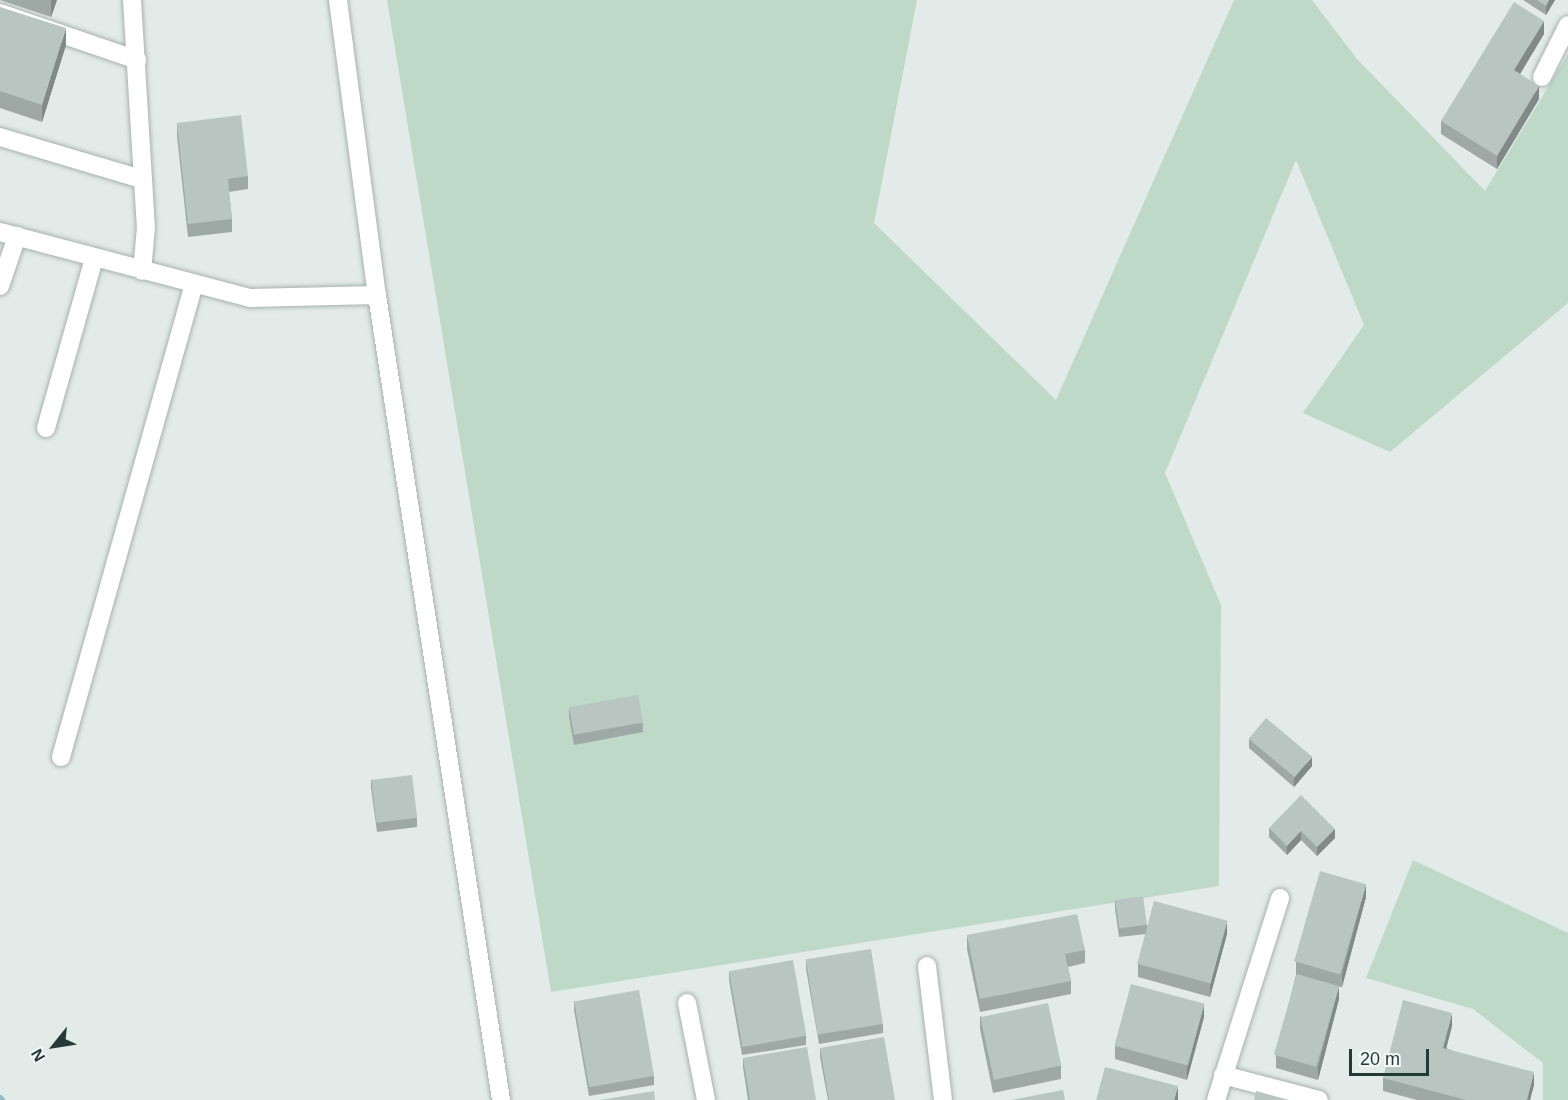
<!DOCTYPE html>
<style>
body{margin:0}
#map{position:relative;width:1568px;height:1100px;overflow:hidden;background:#e3ebe8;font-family:Helvetica,sans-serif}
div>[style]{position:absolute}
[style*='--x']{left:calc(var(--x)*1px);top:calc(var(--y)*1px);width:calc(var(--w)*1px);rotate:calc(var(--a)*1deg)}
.green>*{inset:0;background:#bed9c8}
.stream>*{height:8px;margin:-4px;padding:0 4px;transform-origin:4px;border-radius:4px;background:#91bbca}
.roads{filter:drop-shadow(0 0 2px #a6b2af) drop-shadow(0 0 2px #a6b2af)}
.minor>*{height:18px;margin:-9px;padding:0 9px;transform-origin:9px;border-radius:9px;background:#fff}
.wall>*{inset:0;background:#9ea9a6}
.shaded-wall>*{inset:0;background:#818a87}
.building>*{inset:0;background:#b8c5c1;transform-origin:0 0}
span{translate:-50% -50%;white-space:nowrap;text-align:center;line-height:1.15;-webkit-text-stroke:4.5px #f3f8f6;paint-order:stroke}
.north{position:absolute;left:24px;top:1016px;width:60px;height:60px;-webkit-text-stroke:4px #f3f8f6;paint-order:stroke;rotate:240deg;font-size:16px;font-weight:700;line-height:24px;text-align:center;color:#243a36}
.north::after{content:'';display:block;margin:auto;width:21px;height:27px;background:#243a36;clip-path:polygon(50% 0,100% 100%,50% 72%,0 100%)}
.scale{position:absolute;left:1349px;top:1049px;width:80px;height:27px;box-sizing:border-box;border:3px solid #243a36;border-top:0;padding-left:8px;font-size:18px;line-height:21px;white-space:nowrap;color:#243a36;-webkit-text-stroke:4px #f3f8f6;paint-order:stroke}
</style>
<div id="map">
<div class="green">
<div style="clip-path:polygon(387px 0,917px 0,874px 223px,1056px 400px,1234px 0,1312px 0,1357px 59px,1485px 191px,1568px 54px,1568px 303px,1390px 452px,1303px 413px,1364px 325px,1296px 160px,1165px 473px,1221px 605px,1219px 886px,551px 992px)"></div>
<div style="clip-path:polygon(1413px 860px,1568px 933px,1568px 1100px,1543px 1100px,1543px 1063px,1473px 1009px,1366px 978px)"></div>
</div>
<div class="stream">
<div style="--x:0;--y:1099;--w:1;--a:45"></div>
</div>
<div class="roads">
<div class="minor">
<div style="--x:132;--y:0;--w:227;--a:86.5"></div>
<div style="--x:146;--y:227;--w:44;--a:95.2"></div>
<div style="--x:338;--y:0;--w:298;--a:82.5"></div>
<div style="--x:377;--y:295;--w:814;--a:81.24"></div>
<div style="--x:0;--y:13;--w:145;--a:18.9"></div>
<div style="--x:1542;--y:77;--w:58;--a:-63.4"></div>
<div style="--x:0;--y:137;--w:147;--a:16.6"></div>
<div style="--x:0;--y:232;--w:259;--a:14.8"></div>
<div style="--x:250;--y:298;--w:127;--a:-1.4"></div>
<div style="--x:0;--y:286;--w:53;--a:-71.2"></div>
<div style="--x:46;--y:428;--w:177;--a:-74.2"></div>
<div style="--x:61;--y:757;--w:490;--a:-74.3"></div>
<div style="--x:927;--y:966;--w:135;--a:83.2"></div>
<div style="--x:687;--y:1003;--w:99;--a:78.9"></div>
<div style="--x:1223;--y:1075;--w:99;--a:14.6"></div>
<div style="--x:1216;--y:1100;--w:212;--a:-72.4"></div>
</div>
</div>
<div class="wall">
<div style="clip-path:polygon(0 0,57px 0,51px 17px)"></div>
<div style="clip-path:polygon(1523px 0,1555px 0,1546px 15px)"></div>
<div style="clip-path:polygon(0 7px,66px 45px,42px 122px,0 108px)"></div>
<div style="clip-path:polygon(1544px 34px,1520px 74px,1539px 99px,1497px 169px,1441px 134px,1441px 121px)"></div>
<div style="clip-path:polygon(177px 123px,248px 176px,248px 189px,229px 192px,232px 219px,232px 232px,188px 237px,177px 136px)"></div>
<div style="clip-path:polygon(569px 708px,643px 723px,643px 732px,574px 745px,569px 717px)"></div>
<div style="clip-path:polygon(1249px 739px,1312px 766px,1294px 787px,1249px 748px)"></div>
<div style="clip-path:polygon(371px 779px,417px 818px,417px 827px,377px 832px,371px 788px)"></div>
<div style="clip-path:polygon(1269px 828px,1335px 829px,1335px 838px,1317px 856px,1301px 840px,1287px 855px,1269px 837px)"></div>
<div style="clip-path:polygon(1366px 897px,1342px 987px,1339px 987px,1339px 999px,1318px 1080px,1276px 1068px,1276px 1055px,1296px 975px,1296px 962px)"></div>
<div style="clip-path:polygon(1115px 900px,1147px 925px,1147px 928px,1227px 934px,1210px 997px,1138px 977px,1138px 964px,1146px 934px,1119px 937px,1115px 909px)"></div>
<div style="clip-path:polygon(967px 935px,1085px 950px,1085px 963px,1068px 967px,1071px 981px,1071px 994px,980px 1012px,967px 949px)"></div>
<div style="clip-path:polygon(806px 960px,883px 1024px,883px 1033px,819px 1044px,806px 969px)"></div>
<div style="clip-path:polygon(729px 971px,806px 1036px,806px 1045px,742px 1055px,729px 980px)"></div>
<div style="clip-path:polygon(574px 1001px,654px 1076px,654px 1085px,589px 1096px,574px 1010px)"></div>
<div style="clip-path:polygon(980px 1016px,1061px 1066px,1061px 1079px,993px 1093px,980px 1029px)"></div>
<div style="clip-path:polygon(1204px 1017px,1187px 1080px,1115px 1059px,1115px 1046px)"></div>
<div style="clip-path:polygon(1452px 1026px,1446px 1048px,1534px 1085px,1530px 1100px,1417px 1100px,1383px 1091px,1383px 1078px)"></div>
<div style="clip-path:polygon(820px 1048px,895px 1100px,828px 1100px,820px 1057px)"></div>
<div style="clip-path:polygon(743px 1058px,816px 1100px,748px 1100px,743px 1067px)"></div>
</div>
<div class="shaded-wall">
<div style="clip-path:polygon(51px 0,57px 0,51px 17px)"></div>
<div style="clip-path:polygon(1549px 0,1555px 0,1546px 15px,1546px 6px)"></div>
<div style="clip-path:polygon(1544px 21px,1544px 34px,1514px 84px,1514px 70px)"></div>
<div style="clip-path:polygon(66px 28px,66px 45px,42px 122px,42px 105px)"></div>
<div style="clip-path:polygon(1539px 86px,1539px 99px,1497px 169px,1497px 156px)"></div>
<div style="clip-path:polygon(1312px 757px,1312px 766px,1294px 787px,1294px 778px)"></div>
<div style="clip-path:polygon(1335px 829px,1335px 838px,1317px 856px,1317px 847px)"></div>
<div style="clip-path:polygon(1301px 831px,1301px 840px,1287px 855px,1287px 846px)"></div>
<div style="clip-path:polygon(1366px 884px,1366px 897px,1342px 987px,1342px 974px)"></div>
<div style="clip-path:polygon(1227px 921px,1227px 934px,1210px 997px,1210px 984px)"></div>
<div style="clip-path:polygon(1339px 986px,1339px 999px,1318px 1080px,1318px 1067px)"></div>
<div style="clip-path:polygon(1204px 1004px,1204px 1017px,1187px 1080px,1187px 1067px)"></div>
<div style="clip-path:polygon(1452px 1013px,1452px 1026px,1443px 1061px,1443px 1048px)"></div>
<div style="clip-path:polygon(1534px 1072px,1534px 1085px,1530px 1100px,1527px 1100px)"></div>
<div style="clip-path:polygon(1178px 1086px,1178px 1100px,1174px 1100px)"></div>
</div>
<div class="building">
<div style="clip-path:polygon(1537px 0,1549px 0,1546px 6px)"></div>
<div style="clip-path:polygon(1514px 2px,1544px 21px,1514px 70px,1539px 86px,1497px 156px,1441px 121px)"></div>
<div style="clip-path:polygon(0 7px,66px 28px,42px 105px,0 91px)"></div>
<div style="clip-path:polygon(241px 115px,248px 176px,228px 179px,232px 219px,188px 224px,177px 123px)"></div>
<div style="left:638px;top:695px;width:28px;height:70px;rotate:80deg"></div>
<div style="left:1266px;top:718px;width:60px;height:27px;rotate:40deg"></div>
<div style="left:412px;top:775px;width:43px;height:41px;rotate:83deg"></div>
<div style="clip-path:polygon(1301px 795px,1335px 829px,1317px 847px,1301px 831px,1287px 846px,1269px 828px)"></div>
<div style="left:1320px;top:871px;width:48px;height:94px;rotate:16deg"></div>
<div style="left:1143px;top:896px;width:29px;height:28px;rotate:82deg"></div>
<div style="left:1154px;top:901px;width:76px;height:65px;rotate:15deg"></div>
<div style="clip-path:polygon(1077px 914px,1085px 950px,1065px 954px,1071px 981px,980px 999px,967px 935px)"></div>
<div style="left:871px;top:949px;width:76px;height:66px;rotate:81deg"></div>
<div style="left:793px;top:960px;width:77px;height:65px;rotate:80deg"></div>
<div style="left:1297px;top:974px;width:44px;height:84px;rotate:16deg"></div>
<div style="left:1131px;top:984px;width:76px;height:64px;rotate:15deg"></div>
<div style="left:639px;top:990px;width:87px;height:66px;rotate:80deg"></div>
<div style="clip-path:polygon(1403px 1000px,1452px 1013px,1443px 1048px,1534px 1072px,1527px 1100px,1466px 1100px,1383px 1078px)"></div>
<div style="left:1048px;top:1003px;width:64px;height:69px;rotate:78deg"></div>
<div style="clip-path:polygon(884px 1037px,895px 1100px,829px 1100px,820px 1048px)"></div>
<div style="clip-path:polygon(807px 1047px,816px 1100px,750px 1100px,743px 1058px)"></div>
<div style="clip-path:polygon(1105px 1067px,1178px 1086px,1174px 1100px,1096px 1100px)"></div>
<div style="clip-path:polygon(1063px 1090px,1065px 1100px,1011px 1100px)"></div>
<div style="clip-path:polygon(654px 1091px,655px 1100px,600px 1100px)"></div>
<div style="clip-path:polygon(1256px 1091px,1289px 1100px,1254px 1100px)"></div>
</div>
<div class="north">N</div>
<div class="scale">20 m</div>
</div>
